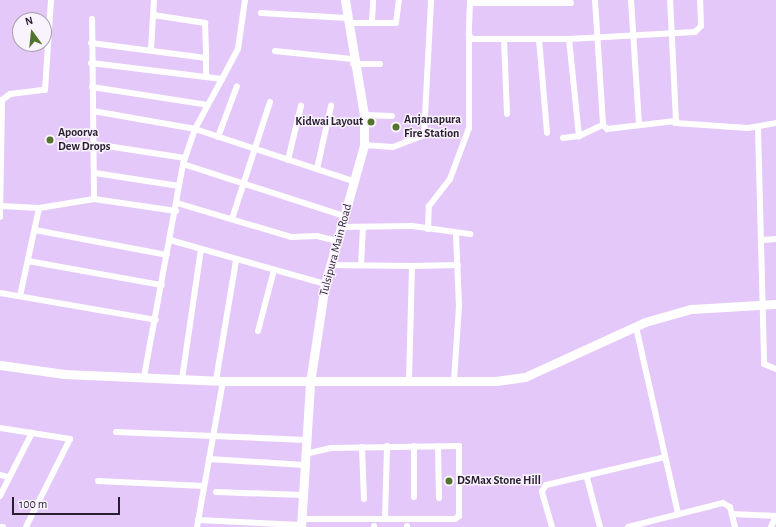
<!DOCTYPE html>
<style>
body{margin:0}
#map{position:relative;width:776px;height:527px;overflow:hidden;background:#e4c8f9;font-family:"Alegreya Sans",sans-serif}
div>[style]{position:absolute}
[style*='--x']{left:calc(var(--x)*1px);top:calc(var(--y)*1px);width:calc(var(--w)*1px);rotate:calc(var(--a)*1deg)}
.street>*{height:6px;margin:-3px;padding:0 3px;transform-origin:3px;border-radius:3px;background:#fff}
.secondary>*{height:9px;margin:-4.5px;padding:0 4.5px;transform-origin:4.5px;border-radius:4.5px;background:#fff}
.dots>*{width:11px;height:11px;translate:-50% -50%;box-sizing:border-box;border:2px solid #f9f3fd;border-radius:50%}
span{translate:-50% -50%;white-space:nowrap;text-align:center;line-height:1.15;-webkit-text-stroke:3px #f9f3fd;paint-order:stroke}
.poi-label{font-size:12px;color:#2a1f31;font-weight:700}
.left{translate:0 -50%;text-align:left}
.right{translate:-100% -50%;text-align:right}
.street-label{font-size:12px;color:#2a1f31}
.north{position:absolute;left:12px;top:12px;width:40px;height:40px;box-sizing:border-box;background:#f9f3fd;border:1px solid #a69eab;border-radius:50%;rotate:345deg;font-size:11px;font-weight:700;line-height:16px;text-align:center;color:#2a1f31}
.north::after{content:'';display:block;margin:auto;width:14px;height:18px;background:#53742c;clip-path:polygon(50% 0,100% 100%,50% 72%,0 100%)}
.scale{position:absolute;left:12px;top:497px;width:108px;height:18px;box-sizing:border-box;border:2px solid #2a1f31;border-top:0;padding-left:5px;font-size:12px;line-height:14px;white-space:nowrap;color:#2a1f31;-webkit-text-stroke:3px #f9f3fd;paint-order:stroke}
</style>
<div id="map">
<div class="street">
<div style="--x:470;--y:0;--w:35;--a:92"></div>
<div style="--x:469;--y:35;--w:5;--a:53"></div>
<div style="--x:472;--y:39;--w:97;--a:0"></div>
<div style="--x:569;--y:39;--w:126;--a:-3.2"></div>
<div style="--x:695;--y:32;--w:8;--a:-45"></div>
<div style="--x:701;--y:26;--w:26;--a:-92"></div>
<div style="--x:595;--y:0;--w:125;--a:86.3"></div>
<div style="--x:603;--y:125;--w:6;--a:45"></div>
<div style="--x:607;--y:129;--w:69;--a:-6.6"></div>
<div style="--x:676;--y:121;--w:121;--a:-92.8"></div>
<div style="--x:631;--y:0;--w:125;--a:86.3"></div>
<div style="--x:470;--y:3;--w:101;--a:0"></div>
<div style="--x:261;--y:13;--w:86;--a:3.3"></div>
<div style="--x:153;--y:15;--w:53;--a:8.7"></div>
<div style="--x:205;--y:23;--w:35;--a:88"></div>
<div style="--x:372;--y:22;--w:22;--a:-87"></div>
<div style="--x:348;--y:23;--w:48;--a:0"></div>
<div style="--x:396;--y:23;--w:23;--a:-83"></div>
<div style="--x:504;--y:39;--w:75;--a:87.7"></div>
<div style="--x:539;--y:39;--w:94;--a:85.1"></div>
<div style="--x:569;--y:39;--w:98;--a:84.1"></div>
<div style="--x:91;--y:43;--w:116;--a:7.4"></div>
<div style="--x:206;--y:58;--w:18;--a:90"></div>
<div style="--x:151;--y:49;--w:49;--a:-86.5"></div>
<div style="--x:275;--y:51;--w:77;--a:5.9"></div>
<div style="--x:91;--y:63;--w:132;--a:7"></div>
<div style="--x:222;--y:79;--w:57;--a:118.4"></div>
<div style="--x:195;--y:129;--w:37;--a:109"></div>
<div style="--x:183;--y:164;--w:217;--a:100.4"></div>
<div style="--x:353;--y:64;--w:27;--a:0"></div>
<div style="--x:222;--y:79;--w:34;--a:-62"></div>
<div style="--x:238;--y:49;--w:49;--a:-81.9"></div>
<div style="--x:92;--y:87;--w:117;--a:8.8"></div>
<div style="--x:93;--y:111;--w:104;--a:10"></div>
<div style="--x:195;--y:129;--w:169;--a:18.2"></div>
<div style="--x:364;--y:115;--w:28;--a:2"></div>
<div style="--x:675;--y:123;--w:73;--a:3.9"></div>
<div style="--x:748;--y:128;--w:28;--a:-10"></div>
<div style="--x:758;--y:128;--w:236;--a:88.5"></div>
<div style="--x:764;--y:364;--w:13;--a:23"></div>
<div style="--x:218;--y:137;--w:54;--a:-69.6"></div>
<div style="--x:563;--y:138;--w:16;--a:-7"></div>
<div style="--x:579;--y:136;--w:26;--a:-25"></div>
<div style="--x:94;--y:144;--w:92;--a:8.7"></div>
<div style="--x:364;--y:145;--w:29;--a:4"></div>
<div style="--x:393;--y:147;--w:33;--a:-21"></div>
<div style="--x:424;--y:135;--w:135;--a:-87"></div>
<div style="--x:288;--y:160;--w:56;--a:-76.5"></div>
<div style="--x:183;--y:164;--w:169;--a:17.9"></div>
<div style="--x:317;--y:169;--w:65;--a:-77.5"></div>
<div style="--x:95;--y:173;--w:85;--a:8.8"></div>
<div style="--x:94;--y:199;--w:83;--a:8.3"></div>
<div style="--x:177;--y:203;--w:119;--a:16.6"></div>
<div style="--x:291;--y:237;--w:26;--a:-2"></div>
<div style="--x:317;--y:236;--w:21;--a:14"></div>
<div style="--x:2;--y:206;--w:37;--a:3"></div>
<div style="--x:39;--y:208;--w:56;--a:-9.3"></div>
<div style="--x:94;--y:199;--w:180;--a:-90.6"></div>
<div style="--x:0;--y:217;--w:117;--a:-89"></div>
<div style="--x:2;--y:100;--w:10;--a:-37"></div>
<div style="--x:10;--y:94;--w:35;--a:-7"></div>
<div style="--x:45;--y:90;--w:90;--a:-86.2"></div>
<div style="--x:232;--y:219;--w:123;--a:-72"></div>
<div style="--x:341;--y:227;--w:71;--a:-0.8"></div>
<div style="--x:412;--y:226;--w:59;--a:7.9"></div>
<div style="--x:428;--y:229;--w:23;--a:-88"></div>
<div style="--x:429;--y:206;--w:34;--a:-52"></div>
<div style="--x:450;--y:179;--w:54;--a:-69.6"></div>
<div style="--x:469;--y:128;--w:90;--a:-90"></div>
<div style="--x:35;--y:230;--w:134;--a:10.7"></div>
<div style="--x:170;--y:240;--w:161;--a:15.8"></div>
<div style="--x:763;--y:240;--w:13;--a:-4"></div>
<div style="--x:28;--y:261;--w:136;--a:10.2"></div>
<div style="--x:330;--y:265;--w:82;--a:0.7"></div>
<div style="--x:412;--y:266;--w:116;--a:91.5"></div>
<div style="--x:361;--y:265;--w:38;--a:-87"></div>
<div style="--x:412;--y:266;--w:46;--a:-1.2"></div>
<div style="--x:0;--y:293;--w:158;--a:9.8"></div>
<div style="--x:20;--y:296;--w:90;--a:-77.8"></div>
<div style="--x:636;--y:327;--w:192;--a:77.3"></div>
<div style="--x:258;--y:331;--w:63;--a:-75.3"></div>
<div style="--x:182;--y:379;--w:131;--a:-81.7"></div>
<div style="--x:216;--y:380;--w:122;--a:-80.5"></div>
<div style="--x:454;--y:381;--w:75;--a:-86.2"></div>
<div style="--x:459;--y:306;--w:73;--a:-92.4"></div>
<div style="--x:0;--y:428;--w:71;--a:8.9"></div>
<div style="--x:70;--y:439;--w:98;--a:116.6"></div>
<div style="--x:116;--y:432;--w:190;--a:2.4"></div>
<div style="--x:438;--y:446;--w:52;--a:88.9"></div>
<div style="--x:362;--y:447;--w:52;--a:87.8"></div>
<div style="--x:209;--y:459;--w:95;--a:3.6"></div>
<div style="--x:0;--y:475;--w:8;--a:14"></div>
<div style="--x:587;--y:478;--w:51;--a:75.1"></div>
<div style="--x:98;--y:481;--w:106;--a:2.7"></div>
<div style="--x:216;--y:492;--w:87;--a:2"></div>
<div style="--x:0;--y:496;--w:71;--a:-63.1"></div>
<div style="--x:414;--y:497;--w:51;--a:-90"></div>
<div style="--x:732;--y:514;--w:44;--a:2.6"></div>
<div style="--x:302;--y:519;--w:153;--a:0"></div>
<div style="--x:455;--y:519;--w:5;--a:-37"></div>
<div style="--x:459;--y:516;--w:70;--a:-90"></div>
<div style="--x:459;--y:446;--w:128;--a:179.1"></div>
<div style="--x:331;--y:448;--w:27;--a:167"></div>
<div style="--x:385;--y:519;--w:73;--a:-88.4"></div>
<div style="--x:198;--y:520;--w:103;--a:2.8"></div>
<div style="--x:0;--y:527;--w:3;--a:0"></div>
<div style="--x:197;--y:527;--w:148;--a:-79.9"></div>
<div style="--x:374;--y:527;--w:1;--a:-90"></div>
<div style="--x:407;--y:527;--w:1;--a:-90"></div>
<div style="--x:552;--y:527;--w:37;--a:-106"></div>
<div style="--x:542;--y:491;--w:7;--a:-56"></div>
<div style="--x:546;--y:485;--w:122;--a:-13.2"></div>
<div style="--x:628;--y:527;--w:98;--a:-14.2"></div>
<div style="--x:723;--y:503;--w:8;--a:30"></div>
<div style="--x:730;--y:507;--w:21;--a:76"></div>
<div style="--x:771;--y:527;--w:12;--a:-66"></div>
</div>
<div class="secondary">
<div style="--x:0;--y:365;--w:65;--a:8"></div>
<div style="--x:64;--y:374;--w:159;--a:2.5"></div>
<div style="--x:223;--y:381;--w:273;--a:0"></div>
<div style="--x:496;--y:381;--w:29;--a:-8"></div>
<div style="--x:525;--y:377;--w:132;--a:-24.6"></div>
<div style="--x:645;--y:322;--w:48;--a:-15.8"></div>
<div style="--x:691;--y:309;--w:85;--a:-3.4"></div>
<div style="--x:301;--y:527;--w:144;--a:-86.4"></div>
<div style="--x:310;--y:383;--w:100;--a:-81.4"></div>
<div style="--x:325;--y:284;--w:144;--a:-74.3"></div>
<div style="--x:364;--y:145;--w:30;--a:-90"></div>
<div style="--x:364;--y:115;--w:117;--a:-99.4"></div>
</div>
<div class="dots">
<div style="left:371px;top:122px;background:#53742c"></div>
<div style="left:396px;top:127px;background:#53742c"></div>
<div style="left:50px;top:140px;background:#53742c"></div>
<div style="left:449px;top:481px;background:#53742c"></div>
</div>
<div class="poi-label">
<span class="left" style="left:404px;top:127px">Anjanapura<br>Fire Station</span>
<span class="right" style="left:363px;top:122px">Kidwai Layout</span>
<span class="left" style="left:58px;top:140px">Apoorva<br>Dew Drops</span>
<span class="left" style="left:457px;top:481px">DSMax Stone Hill</span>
</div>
<div class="street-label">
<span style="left:336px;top:250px;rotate:-75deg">Tulsipura Main Road</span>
</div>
<div class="north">N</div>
<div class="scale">100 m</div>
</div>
